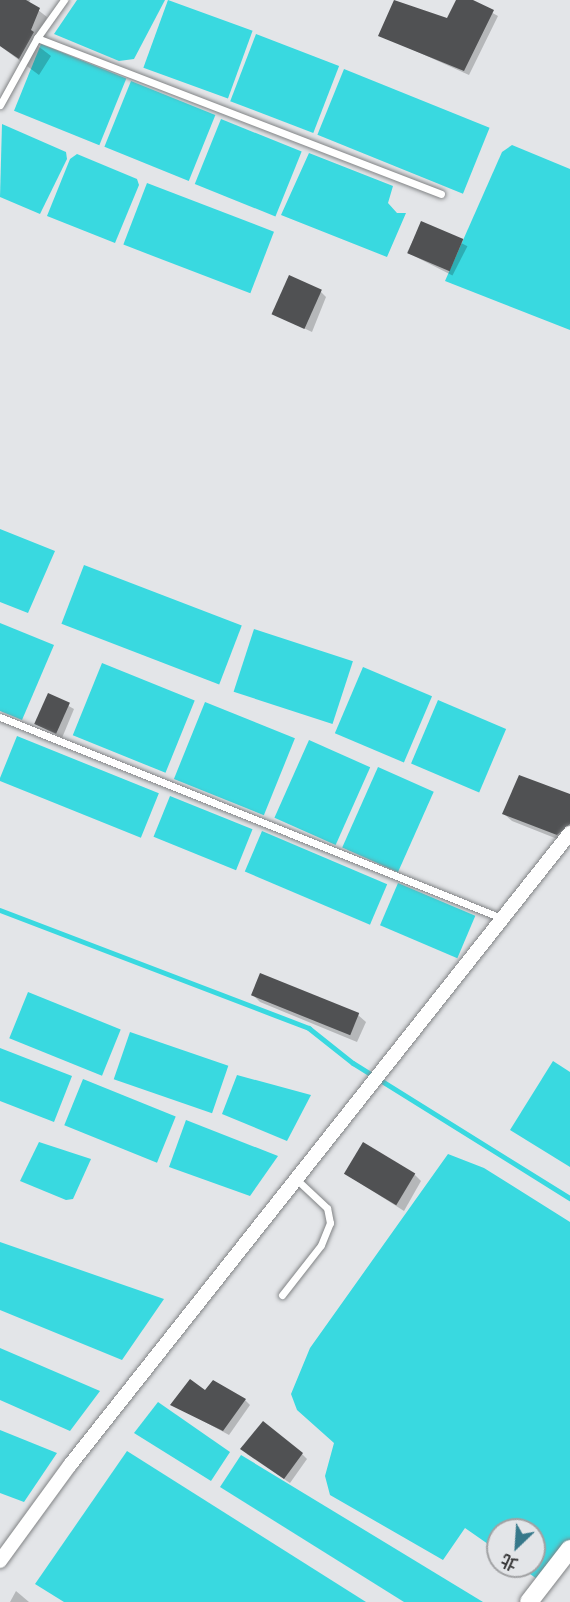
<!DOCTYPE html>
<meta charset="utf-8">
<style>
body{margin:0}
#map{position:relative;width:570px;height:1602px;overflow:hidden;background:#e3e5e8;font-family:"Titillium Web","Noto Sans TC",sans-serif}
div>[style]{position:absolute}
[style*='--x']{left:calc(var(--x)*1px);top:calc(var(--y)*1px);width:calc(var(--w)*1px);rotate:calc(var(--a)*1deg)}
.water>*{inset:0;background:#39d9e0;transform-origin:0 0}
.shadow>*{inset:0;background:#0003;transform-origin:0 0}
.stream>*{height:4.5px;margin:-2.25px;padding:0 2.25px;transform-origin:2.25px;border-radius:2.25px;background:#39d9e0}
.building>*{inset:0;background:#505153;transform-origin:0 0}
.roads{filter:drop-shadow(0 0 2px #818385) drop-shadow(0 0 2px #818385)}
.service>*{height:7px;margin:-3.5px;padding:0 3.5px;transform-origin:3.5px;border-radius:3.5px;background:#fff}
.minor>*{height:14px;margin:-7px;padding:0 7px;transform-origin:7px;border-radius:7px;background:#fff}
.tertiary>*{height:18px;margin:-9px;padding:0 9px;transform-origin:9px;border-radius:9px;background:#fff}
span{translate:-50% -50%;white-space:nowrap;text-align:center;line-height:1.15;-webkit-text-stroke:6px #e3e5e8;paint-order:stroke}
.north{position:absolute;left:486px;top:1518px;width:60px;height:60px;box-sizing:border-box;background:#e3e5e8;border:2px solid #a0a1a3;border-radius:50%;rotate:205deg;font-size:16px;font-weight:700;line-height:24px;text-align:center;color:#3b3b3c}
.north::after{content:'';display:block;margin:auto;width:21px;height:27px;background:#36788a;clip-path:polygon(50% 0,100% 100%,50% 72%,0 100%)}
</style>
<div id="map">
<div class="water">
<div style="clip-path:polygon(77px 0,165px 0,134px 59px,119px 61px,54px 34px)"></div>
<div style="left:168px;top:0;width:90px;height:72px;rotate:20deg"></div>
<div style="left:256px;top:34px;width:89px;height:72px;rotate:21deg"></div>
<div style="left:41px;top:44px;width:92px;height:72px;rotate:22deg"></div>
<div style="left:344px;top:69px;width:157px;height:71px;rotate:22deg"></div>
<div style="left:131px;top:81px;width:91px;height:71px;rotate:22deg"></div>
<div style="left:221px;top:119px;width:87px;height:70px;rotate:22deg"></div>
<div style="clip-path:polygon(2px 124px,66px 152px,67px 159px,40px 214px,0 197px)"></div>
<div style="clip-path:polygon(512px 145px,570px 169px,570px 330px,445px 281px,502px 152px)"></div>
<div style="clip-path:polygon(309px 153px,393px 186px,388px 203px,397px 213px,406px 213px,387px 257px,281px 215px)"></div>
<div style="clip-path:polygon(77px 154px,137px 179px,139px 185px,115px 243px,47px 216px,70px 159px)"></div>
<div style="left:147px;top:183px;width:136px;height:66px;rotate:21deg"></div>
<div style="clip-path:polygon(0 529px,55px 551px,28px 613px,0 602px)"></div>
<div style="left:84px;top:565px;width:169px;height:63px;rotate:21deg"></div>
<div style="clip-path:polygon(0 623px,54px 645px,22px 720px,0 711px)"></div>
<div style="left:254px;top:629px;width:104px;height:66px;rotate:18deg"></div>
<div style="left:102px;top:663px;width:100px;height:78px;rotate:22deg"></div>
<div style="left:363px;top:667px;width:75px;height:72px;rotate:23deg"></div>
<div style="left:438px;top:700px;width:74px;height:69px;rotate:23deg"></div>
<div style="left:205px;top:702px;width:97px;height:83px;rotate:22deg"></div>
<div style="left:17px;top:736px;width:153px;height:48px;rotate:22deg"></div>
<div style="left:309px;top:740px;width:67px;height:85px;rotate:24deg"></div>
<div style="left:378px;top:767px;width:61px;height:88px;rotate:24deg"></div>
<div style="left:170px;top:796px;width:89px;height:44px;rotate:22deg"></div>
<div style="left:262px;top:831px;width:136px;height:44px;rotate:23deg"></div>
<div style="left:398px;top:883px;width:84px;height:46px;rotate:23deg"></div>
<div style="left:28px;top:992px;width:100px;height:50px;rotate:22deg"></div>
<div style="left:130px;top:1032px;width:104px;height:50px;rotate:19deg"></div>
<div style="clip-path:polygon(0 1048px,72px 1076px,54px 1122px,0 1101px)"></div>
<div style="clip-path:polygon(553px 1061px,570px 1072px,570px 1167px,510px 1130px)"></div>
<div style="clip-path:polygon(237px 1075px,311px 1095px,287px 1141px,222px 1114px)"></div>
<div style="left:83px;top:1079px;width:100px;height:50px;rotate:22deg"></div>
<div style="clip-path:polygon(186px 1120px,278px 1156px,250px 1196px,169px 1167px)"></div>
<div style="clip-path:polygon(39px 1142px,91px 1159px,73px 1199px,66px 1200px,20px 1181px)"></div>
<div style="clip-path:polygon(448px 1154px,484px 1168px,570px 1222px,570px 1551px,544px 1584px,519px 1566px,534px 1566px,534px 1530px,498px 1530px,498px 1551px,465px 1528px,443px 1560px,330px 1495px,325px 1476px,334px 1443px,297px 1410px,291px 1394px,310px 1348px)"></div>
<div style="clip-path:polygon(0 1242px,164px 1299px,122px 1360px,0 1310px)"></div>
<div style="clip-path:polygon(0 1348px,100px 1391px,70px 1431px,0 1400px)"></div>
<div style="clip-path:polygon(158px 1402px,230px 1452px,211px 1481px,134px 1433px)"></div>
<div style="clip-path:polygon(0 1430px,57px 1453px,24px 1502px,0 1493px)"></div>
<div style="clip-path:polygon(127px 1451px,366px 1602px,64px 1602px,35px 1584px)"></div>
<div style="clip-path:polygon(241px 1455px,483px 1602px,404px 1602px,220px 1487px)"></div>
</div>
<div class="shadow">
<div style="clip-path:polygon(0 0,30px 0,29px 3px,47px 17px,38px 46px,51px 56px,39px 75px,0 46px)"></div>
<div style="clip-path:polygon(457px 0,469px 0,498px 16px,469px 75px,380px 35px,448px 20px)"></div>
<div style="left:422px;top:223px;width:51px;height:33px;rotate:27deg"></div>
<div style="clip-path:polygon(321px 292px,326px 297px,312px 332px,272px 313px)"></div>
<div style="clip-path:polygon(49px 695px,74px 709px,62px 738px,36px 724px)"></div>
<div style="clip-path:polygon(570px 796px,570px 838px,565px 842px,512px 821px,504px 814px)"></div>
<div style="clip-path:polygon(253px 995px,358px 1015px,366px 1022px,357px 1042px,260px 1002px)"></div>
<div style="clip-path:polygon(346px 1174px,414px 1174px,421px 1181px,404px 1211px)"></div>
<div style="clip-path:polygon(205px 1392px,245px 1400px,250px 1405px,229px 1435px,172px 1404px)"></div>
<div style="clip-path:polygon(247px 1454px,302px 1454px,307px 1459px,290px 1483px)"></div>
<div style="clip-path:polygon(16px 1591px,29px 1602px,10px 1602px)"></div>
</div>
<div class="stream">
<div style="--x:0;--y:910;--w:331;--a:20.9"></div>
<div style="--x:309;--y:1028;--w:56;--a:38.5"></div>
<div style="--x:353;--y:1063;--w:256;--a:31.9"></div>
</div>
<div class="building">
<div style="clip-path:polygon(0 0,26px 0,40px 8px,31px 30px,34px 32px,19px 59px,0 46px)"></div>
<div style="clip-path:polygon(394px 0,447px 18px,456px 0,473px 0,494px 10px,464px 71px,378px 36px)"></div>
<div style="left:421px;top:221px;width:46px;height:35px;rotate:23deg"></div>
<div style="left:289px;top:275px;width:36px;height:43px;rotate:24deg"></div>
<div style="left:48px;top:693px;width:24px;height:34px;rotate:24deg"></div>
<div style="clip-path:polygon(519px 775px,570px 794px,570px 824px,557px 835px,502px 814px)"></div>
<div style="left:260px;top:973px;width:107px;height:24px;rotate:22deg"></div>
<div style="left:363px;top:1142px;width:61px;height:37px;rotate:31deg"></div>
<div style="clip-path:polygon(190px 1379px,205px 1390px,213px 1380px,246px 1399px,223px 1431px,170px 1405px)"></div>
<div style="clip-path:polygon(263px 1421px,303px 1453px,284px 1479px,240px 1449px)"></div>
</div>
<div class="roads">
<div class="service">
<div style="--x:37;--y:38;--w:433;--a:21.1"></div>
<div style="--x:0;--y:105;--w:77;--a:-61.1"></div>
<div style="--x:37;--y:38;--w:47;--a:-54.6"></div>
<div style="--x:0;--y:717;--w:543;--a:21.84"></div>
<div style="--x:282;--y:1295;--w:63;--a:-52"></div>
<div style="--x:321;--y:1245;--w:24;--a:-68"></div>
<div style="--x:330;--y:1223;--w:15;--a:-101"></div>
<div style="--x:327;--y:1208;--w:42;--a:-136.9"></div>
</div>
<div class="minor">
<div style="--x:0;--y:1561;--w:119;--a:-53.9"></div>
<div style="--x:70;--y:1465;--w:806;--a:-51.65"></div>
</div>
<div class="tertiary">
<div style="--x:529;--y:1602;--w:67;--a:-52.3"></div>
</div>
</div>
<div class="north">北</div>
</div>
